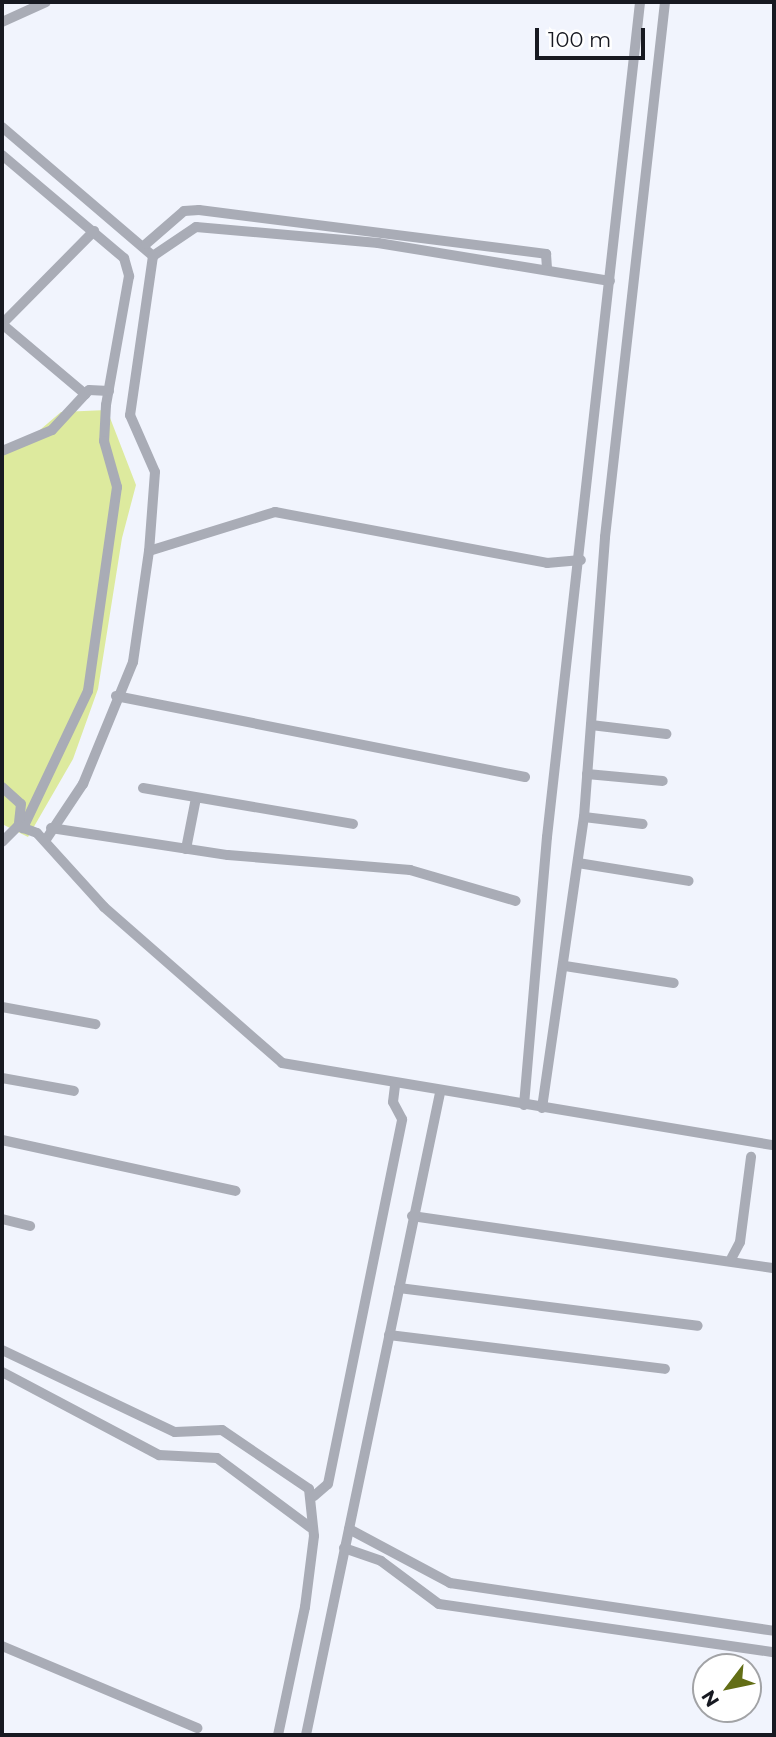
<!DOCTYPE html>
<style>
body{margin:0}
#map{position:relative;width:776px;height:1737px;overflow:hidden;background:#f1f4fd;font-family:Montserrat,sans-serif}
div>[style]{position:absolute}
[style*='--x']{left:calc(var(--x)*1px);top:calc(var(--y)*1px);width:calc(var(--w)*1px);rotate:calc(var(--a)*1deg)}
.green>*{inset:0;background:#ddea9e}
.minor>*{height:10px;margin:-5px;padding:0 5px;transform-origin:5px;border-radius:5px;background:#a9acb6}
span{translate:-50% -50%;white-space:nowrap;text-align:center;line-height:1.15;-webkit-text-stroke:6px #fff;paint-order:stroke}
.frame{position:absolute;inset:0;border:4px solid #171921;pointer-events:none}
.north{position:absolute;left:692px;top:1653px;width:70px;height:70px;box-sizing:border-box;background:#fff;border:2px solid #a2a3a6;border-radius:50%;rotate:238deg;font-size:19px;font-weight:700;line-height:28px;text-align:center;color:#171921}
.north::after{content:'';display:block;margin:auto;width:24px;height:32px;background:#636e16;clip-path:polygon(50% 0,100% 100%,50% 72%,0 100%)}
.scale{position:absolute;left:535px;top:28px;width:110px;height:32px;box-sizing:border-box;border:4px solid #171921;border-top:0;padding-left:9px;font-size:21px;line-height:24px;white-space:nowrap;color:#171921;-webkit-text-stroke:5px #fff;paint-order:stroke}
</style>
<div id="map">
<div class="green">
<div style="clip-path:polygon(107px 410px,136px 485px,122px 538px,98px 689px,73px 759px,28px 837px,2px 824px,2px 447px,34px 435px,61px 412px)"></div>
</div>
<div class="minor">
<div style="--x:2;--y:22;--w:48;--a:-24.4"></div>
<div style="--x:2;--y:127;--w:199;--a:40.5"></div>
<div style="--x:153;--y:256;--w:161;--a:98.2"></div>
<div style="--x:130;--y:415;--w:62;--a:66.3"></div>
<div style="--x:155;--y:472;--w:79;--a:94.3"></div>
<div style="--x:2;--y:155;--w:160;--a:40.2"></div>
<div style="--x:124;--y:258;--w:19;--a:74"></div>
<div style="--x:129;--y:276;--w:131;--a:100.1"></div>
<div style="--x:106;--y:405;--w:36;--a:93"></div>
<div style="--x:104;--y:441;--w:48;--a:74.2"></div>
<div style="--x:117;--y:487;--w:206;--a:98.1"></div>
<div style="--x:88;--y:691;--w:152;--a:115.4"></div>
<div style="--x:146;--y:244;--w:50;--a:-41"></div>
<div style="--x:184;--y:211;--w:15;--a:-4"></div>
<div style="--x:199;--y:210;--w:350;--a:7.2"></div>
<div style="--x:546;--y:254;--w:16;--a:86"></div>
<div style="--x:153;--y:256;--w:52;--a:-34"></div>
<div style="--x:196;--y:227;--w:183;--a:5"></div>
<div style="--x:378;--y:243;--w:235;--a:9.3"></div>
<div style="--x:2;--y:324;--w:131;--a:-45.3"></div>
<div style="--x:2;--y:324;--w:109;--a:40.1"></div>
<div style="--x:2;--y:451;--w:54;--a:-22.8"></div>
<div style="--x:52;--y:430;--w:54;--a:-47.2"></div>
<div style="--x:89;--y:390;--w:20;--a:3"></div>
<div style="--x:116;--y:696;--w:417;--a:11.2"></div>
<div style="--x:591;--y:725;--w:76;--a:6.8"></div>
<div style="--x:587;--y:774;--w:76;--a:5.3"></div>
<div style="--x:2;--y:787;--w:25;--a:42"></div>
<div style="--x:21;--y:804;--w:19;--a:96"></div>
<div style="--x:143;--y:788;--w:213;--a:9.7"></div>
<div style="--x:584;--y:817;--w:59;--a:6.8"></div>
<div style="--x:51;--y:828;--w:179;--a:8.7"></div>
<div style="--x:228;--y:855;--w:183;--a:4.7"></div>
<div style="--x:410;--y:870;--w:110;--a:16.3"></div>
<div style="--x:45;--y:841;--w:69;--a:-56.3"></div>
<div style="--x:83;--y:784;--w:132;--a:-67.7"></div>
<div style="--x:133;--y:662;--w:112;--a:-81.8"></div>
<div style="--x:149;--y:551;--w:132;--a:-17.2"></div>
<div style="--x:275;--y:512;--w:277;--a:10.6"></div>
<div style="--x:547;--y:563;--w:34;--a:-5"></div>
<div style="--x:2;--y:842;--w:23;--a:-45"></div>
<div style="--x:18;--y:826;--w:20;--a:20"></div>
<div style="--x:37;--y:833;--w:100;--a:47.8"></div>
<div style="--x:104;--y:907;--w:237;--a:41.2"></div>
<div style="--x:282;--y:1063;--w:499;--a:9.5"></div>
<div style="--x:186;--y:849;--w:52;--a:-78.9"></div>
<div style="--x:578;--y:863;--w:112;--a:9.2"></div>
<div style="--x:565;--y:966;--w:110;--a:8.9"></div>
<div style="--x:2;--y:1007;--w:95;--a:10.4"></div>
<div style="--x:2;--y:1078;--w:73;--a:10.2"></div>
<div style="--x:524;--y:1105;--w:269;--a:-85.1"></div>
<div style="--x:547;--y:837;--w:840;--a:-83.64"></div>
<div style="--x:542;--y:1108;--w:294;--a:-81.8"></div>
<div style="--x:584;--y:817;--w:281;--a:-85.7"></div>
<div style="--x:605;--y:537;--w:538;--a:-83.6"></div>
<div style="--x:2;--y:1140;--w:239;--a:12.3"></div>
<div style="--x:412;--y:1216;--w:366;--a:8.2"></div>
<div style="--x:2;--y:1219;--w:29;--a:14"></div>
<div style="--x:730;--y:1261;--w:21;--a:-62"></div>
<div style="--x:740;--y:1242;--w:86;--a:-82.6"></div>
<div style="--x:399;--y:1288;--w:301;--a:7.2"></div>
<div style="--x:389;--y:1335;--w:278;--a:7"></div>
<div style="--x:2;--y:1350;--w:191;--a:25.4"></div>
<div style="--x:175;--y:1432;--w:47;--a:-2.4"></div>
<div style="--x:222;--y:1430;--w:105;--a:34.1"></div>
<div style="--x:309;--y:1489;--w:47;--a:83.9"></div>
<div style="--x:314;--y:1536;--w:72;--a:97.2"></div>
<div style="--x:305;--y:1607;--w:131;--a:101.9"></div>
<div style="--x:2;--y:1372;--w:178;--a:27.9"></div>
<div style="--x:159;--y:1455;--w:58;--a:3"></div>
<div style="--x:217;--y:1458;--w:116;--a:36.6"></div>
<div style="--x:314;--y:1496;--w:18;--a:-41"></div>
<div style="--x:328;--y:1484;--w:372;--a:-78.5"></div>
<div style="--x:402;--y:1119;--w:19;--a:-118"></div>
<div style="--x:393;--y:1102;--w:17;--a:-83"></div>
<div style="--x:349;--y:1529;--w:115;--a:28.1"></div>
<div style="--x:450;--y:1583;--w:328;--a:8.4"></div>
<div style="--x:344;--y:1548;--w:39;--a:19"></div>
<div style="--x:381;--y:1561;--w:72;--a:36.6"></div>
<div style="--x:439;--y:1604;--w:338;--a:8.2"></div>
<div style="--x:2;--y:1646;--w:212;--a:22.8"></div>
<div style="--x:306;--y:1735;--w:656;--a:-78.21"></div>
</div>
<div class="frame"></div>
<div class="north">N</div>
<div class="scale">100 m</div>
</div>
